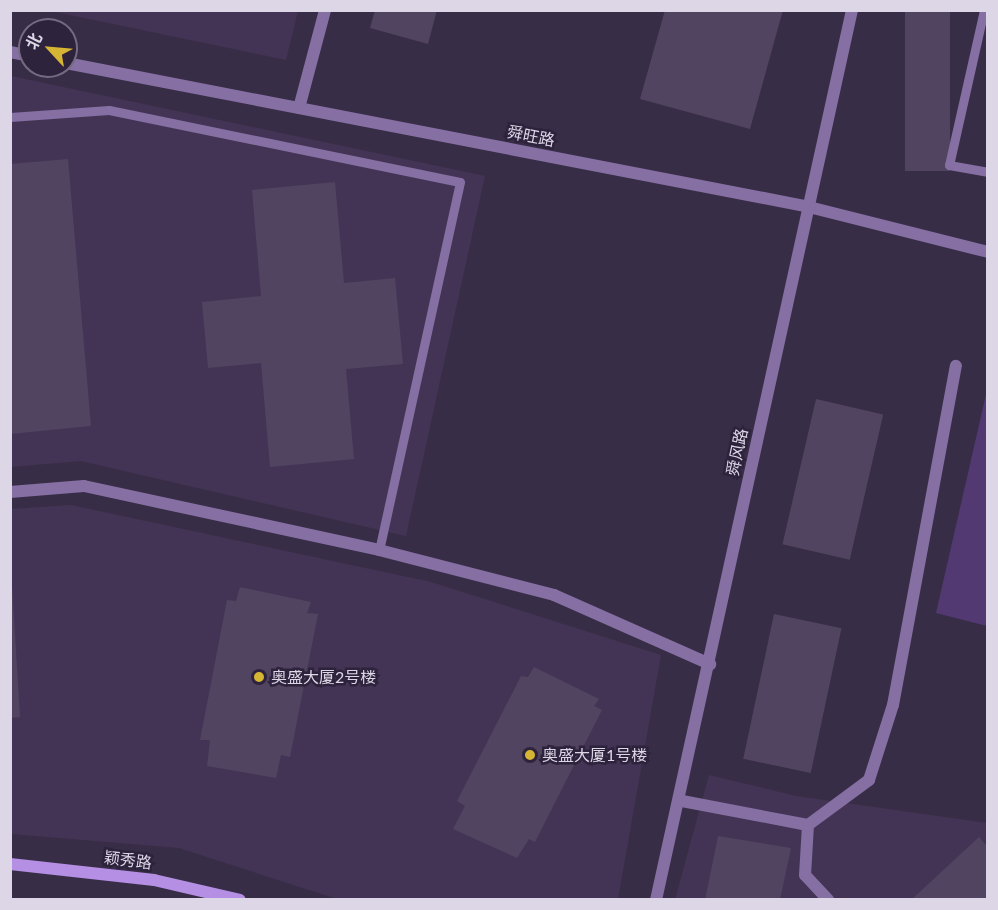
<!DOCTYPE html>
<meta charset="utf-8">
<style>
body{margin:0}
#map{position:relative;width:998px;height:910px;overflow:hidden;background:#382d47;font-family:Lato,"Noto Sans SC",sans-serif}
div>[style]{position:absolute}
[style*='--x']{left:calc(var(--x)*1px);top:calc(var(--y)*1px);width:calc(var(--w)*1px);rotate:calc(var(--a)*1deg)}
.built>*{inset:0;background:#433455}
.green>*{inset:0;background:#533972}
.building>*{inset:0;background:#504460;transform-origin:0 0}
.service>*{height:9px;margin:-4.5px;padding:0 4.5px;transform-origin:4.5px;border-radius:4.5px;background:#866fa3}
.minor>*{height:12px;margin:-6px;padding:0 6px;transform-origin:6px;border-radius:6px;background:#866fa3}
.tertiary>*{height:12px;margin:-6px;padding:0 6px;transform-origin:6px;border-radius:6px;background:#866fa3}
.secondary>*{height:12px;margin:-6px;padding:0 6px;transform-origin:6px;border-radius:6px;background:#b48fe3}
.dots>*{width:16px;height:16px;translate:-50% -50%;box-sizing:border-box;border:3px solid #2e233c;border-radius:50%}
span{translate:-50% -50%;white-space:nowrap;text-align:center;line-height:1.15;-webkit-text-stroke:5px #2e233c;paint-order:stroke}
.street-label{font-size:16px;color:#dcd6e7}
.poi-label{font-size:16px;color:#dcd6e7}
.left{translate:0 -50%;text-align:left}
.frame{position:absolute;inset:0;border:12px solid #dcd6e7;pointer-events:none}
.north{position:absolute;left:18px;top:18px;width:60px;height:60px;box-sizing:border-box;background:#2e233c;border:2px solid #746b80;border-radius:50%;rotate:296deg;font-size:16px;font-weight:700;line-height:24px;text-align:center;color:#dcd6e7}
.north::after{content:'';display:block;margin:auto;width:21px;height:27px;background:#d6b534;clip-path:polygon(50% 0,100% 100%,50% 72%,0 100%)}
</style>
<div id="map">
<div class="built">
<div style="clip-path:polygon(51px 11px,298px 11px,286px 60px)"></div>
<div style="clip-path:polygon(11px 76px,485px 176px,406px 536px,81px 461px,11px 467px)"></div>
<div style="clip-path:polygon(71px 505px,431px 582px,661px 655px,618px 899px,337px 899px,179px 848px,11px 834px,11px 509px)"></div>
<div style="clip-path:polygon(709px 775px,796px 796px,987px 823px,987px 899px,675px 900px)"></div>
</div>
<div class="green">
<div style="clip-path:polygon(987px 390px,988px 626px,987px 626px,936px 613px)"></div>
</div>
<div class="building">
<div style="clip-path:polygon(375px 10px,437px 10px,428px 44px,370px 28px)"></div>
<div style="clip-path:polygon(665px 10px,783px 10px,750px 129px,640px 99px)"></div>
<div style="left:905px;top:10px;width:45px;height:161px"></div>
<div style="clip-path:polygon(68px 159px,91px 426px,10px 434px,10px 164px)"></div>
<div style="clip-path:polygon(335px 182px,344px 283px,395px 278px,403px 364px,346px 369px,354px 459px,270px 467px,261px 363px,208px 368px,202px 302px,261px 296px,252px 190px)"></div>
<div style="left:816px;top:399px;width:69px;height:149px;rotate:13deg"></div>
<div style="clip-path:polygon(12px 584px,20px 717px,10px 718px)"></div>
<div style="clip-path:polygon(240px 587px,311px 602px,307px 613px,318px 614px,290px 757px,281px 755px,276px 778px,207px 766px,210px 740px,200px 740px,227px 600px,236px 601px)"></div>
<div style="left:774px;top:614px;width:69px;height:148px;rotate:12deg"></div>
<div style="clip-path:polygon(534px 667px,599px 699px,594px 706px,602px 710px,535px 842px,529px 839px,517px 858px,453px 829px,465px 806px,457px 801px,521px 676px,528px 677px)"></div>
<div style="clip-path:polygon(718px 836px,791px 848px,780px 900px,705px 900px)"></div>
<div style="clip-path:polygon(979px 837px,988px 847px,988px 900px,911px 900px)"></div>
</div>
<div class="service">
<div style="--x:984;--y:10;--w:159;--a:102.7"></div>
<div style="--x:949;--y:165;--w:40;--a:10"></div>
<div style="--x:10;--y:117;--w:99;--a:-4"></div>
<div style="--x:109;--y:110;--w:358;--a:11.6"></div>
<div style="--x:460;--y:182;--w:377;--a:102.4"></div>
</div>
<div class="minor">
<div style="--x:10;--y:52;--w:20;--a:11"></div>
<div style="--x:66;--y:63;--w:753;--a:10.95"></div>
<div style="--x:805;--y:206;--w:189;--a:14.1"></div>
<div style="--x:299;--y:108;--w:101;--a:-75.1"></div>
<div style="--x:10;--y:492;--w:74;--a:-4.6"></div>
<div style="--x:84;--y:486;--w:302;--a:12.2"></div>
<div style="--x:379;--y:550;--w:181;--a:14.4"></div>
<div style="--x:554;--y:595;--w:171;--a:23.9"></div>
<div style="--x:682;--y:801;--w:128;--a:10.8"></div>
<div style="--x:808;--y:825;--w:50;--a:93.4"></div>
<div style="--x:805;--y:875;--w:34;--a:47"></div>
<div style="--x:808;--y:825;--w:76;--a:-36.4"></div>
<div style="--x:869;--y:780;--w:79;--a:-72.3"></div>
<div style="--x:893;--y:705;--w:345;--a:-79.5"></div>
</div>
<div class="tertiary">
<div style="--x:656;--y:900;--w:911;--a:-77.58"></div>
</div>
<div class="secondary">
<div style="--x:10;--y:864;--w:145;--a:6.3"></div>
<div style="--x:154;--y:880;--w:88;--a:13.1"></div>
</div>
<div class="dots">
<div style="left:259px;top:677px;background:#d6b534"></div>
<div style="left:530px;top:755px;background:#d6b534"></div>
</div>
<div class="street-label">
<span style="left:531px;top:136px;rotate:11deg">舜旺路</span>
<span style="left:737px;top:452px;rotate:-78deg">舜风路</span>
<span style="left:128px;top:860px;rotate:7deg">颖秀路</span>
</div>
<div class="poi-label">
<span class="left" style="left:271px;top:677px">奥盛大厦2号楼</span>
<span class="left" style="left:542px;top:755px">奥盛大厦1号楼</span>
</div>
<div class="frame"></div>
<div class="north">北</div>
</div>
